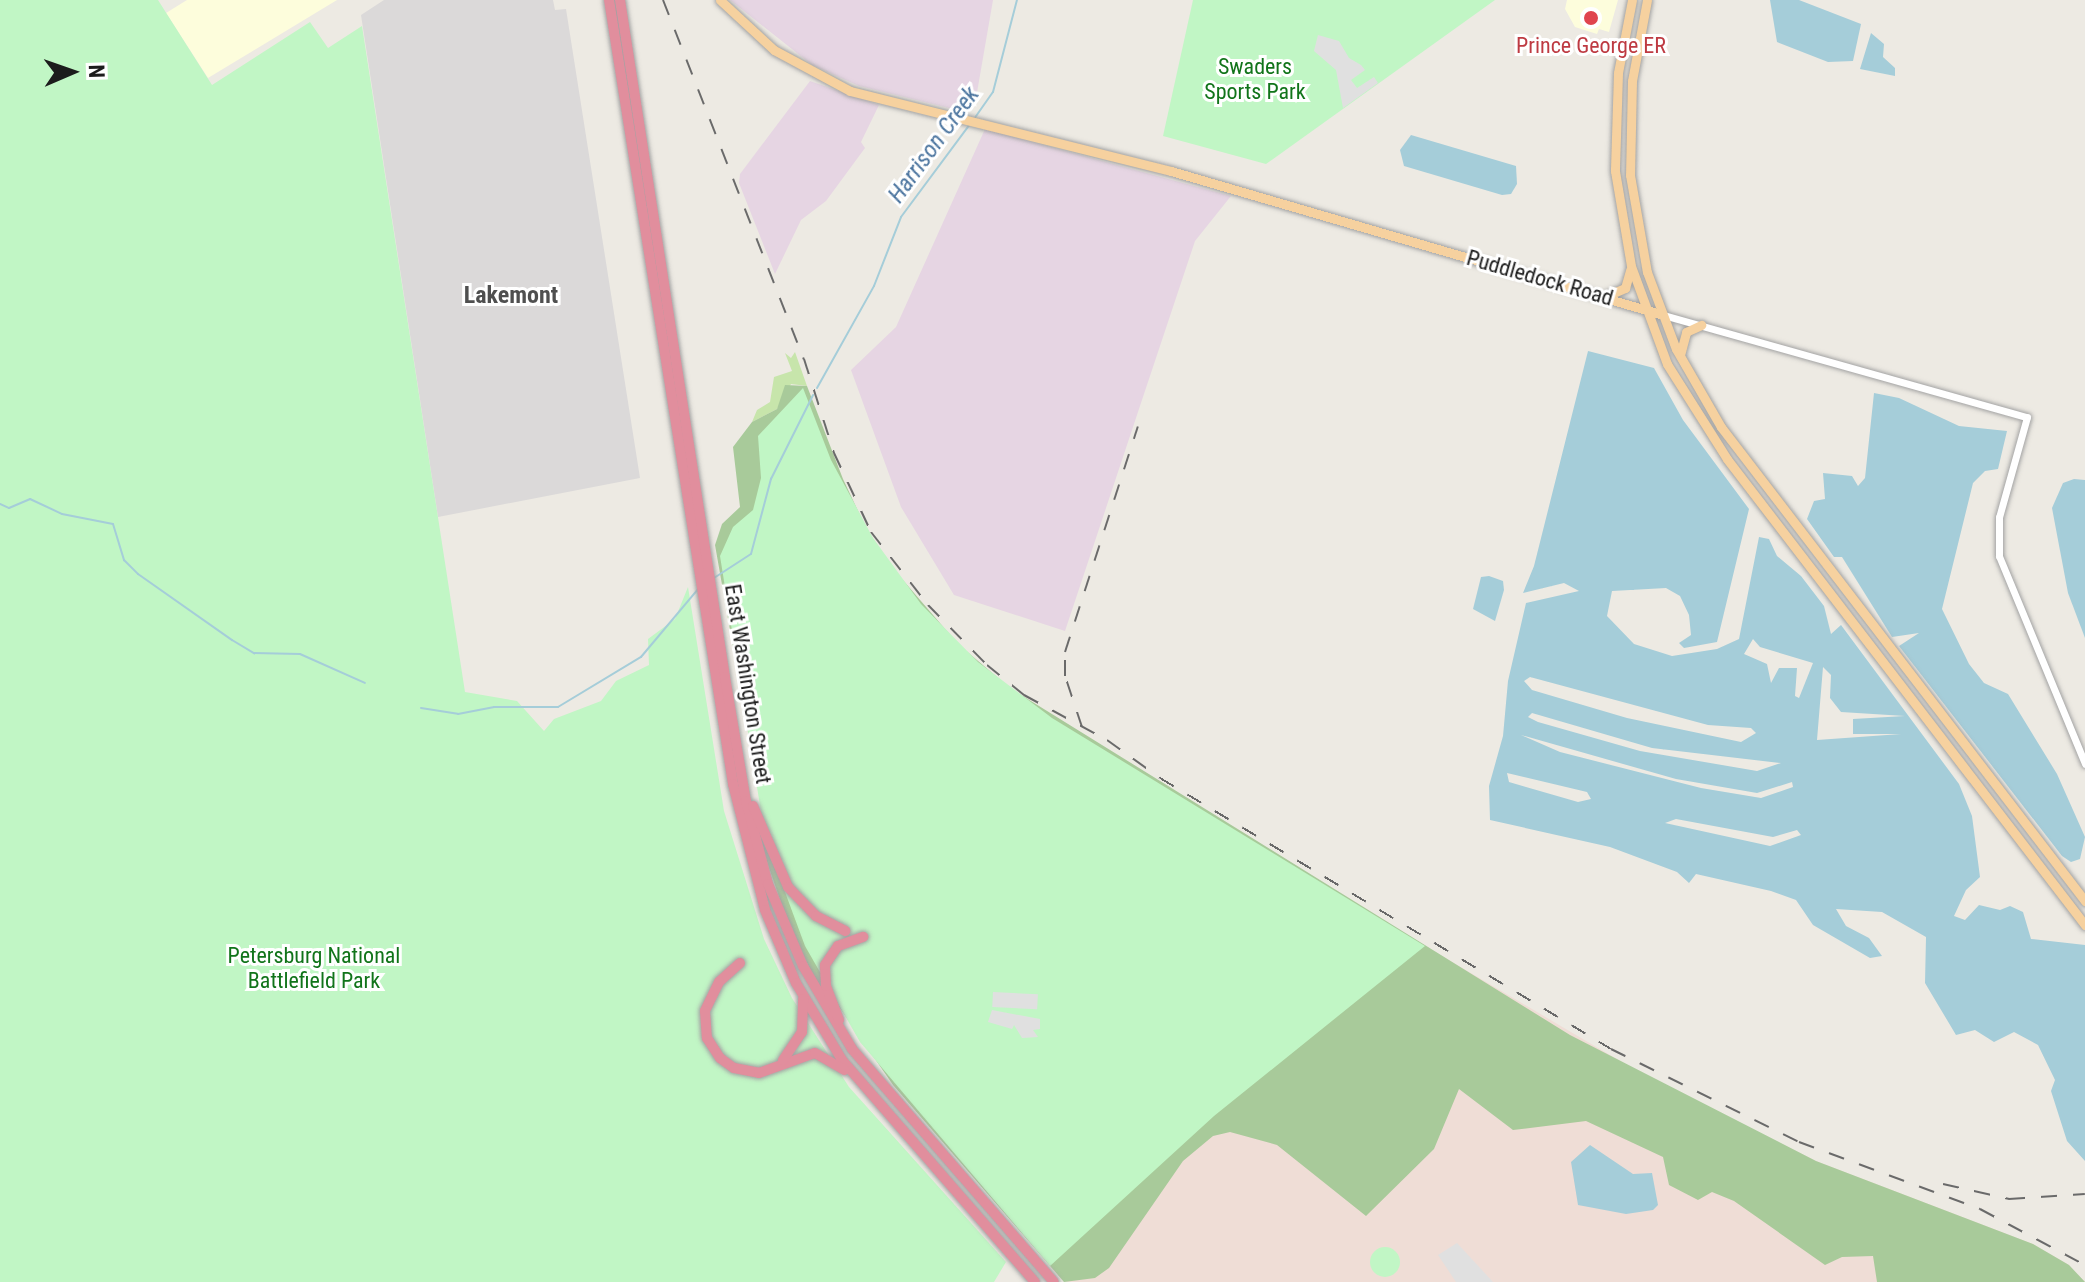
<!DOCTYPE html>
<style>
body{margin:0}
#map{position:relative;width:2085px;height:1282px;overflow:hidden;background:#edeae3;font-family:"Roboto Condensed",sans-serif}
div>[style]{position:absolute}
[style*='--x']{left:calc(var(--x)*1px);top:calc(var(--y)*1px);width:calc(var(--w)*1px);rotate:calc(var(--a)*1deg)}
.residential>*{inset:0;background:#dbd9d9}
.industrial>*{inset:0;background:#e6d5e3}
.education>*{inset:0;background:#fdfddc}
.military>*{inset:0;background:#efddd6}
.grass>*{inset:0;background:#c7e5ab}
.forest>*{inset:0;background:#a8ca9a}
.park>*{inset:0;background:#c1f6c5}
.round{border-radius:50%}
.parking>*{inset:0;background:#e0e0e0;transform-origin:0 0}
.water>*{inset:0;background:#a5cdd9}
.stream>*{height:2px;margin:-1px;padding:0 1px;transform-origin:1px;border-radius:1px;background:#a5cdd9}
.roads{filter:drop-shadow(0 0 2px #a3a3a3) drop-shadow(0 0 2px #a3a3a3)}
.minor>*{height:7px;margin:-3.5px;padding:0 3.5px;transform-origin:3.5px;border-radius:3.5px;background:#fff}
.major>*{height:9px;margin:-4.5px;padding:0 4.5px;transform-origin:4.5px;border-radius:4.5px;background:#f6d19f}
.highway>*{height:10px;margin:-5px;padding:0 5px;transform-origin:5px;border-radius:5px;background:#e18e9d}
.rail>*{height:2px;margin-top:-1px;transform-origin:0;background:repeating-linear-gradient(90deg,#6a6a6a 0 16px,transparent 0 32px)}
.dots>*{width:22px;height:22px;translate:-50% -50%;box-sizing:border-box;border:4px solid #fff;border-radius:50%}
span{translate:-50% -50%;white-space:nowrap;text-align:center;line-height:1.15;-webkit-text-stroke:6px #fff;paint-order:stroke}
.health-label{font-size:22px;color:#be3a42}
.park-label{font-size:22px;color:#11741a}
.street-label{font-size:22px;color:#1c1c1c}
.water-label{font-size:24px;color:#4c759f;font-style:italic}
.neighbourhood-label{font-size:24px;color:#4f4f4f;font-weight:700}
.north{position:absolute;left:32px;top:32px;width:80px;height:80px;-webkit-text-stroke:6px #fff;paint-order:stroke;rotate:88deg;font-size:22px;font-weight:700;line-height:32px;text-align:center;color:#1c1c1c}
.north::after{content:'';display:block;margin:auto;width:28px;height:36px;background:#1c1c1c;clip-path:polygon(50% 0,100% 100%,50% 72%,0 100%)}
</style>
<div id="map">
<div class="residential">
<div style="clip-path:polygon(384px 0,553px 0,555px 10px,566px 9px,640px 478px,438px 517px,361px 15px)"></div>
</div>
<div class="industrial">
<div style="clip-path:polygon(730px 0,993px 0,975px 104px,961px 111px,859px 86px,812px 65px)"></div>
<div style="clip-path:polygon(810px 81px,879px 105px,861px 142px,865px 148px,826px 201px,801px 220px,775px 274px,739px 183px,740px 174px)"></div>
<div style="clip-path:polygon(985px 129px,1231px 196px,1195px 241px,1065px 631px,954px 595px,901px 507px,851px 370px,896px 327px)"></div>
</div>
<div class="education">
<div style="clip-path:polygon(187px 0,337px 0,208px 78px,166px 13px)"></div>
<div style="clip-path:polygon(1567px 0,1618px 0,1609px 32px,1599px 29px,1597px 34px,1575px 27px,1565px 9px)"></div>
</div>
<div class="military">
<div style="clip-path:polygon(1425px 946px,1649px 1078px,1816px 1161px,2033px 1244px,2069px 1265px,2085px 1282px,1064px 1282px,1050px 1266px,1123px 1195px)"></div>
</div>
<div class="grass">
<div style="clip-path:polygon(795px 352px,807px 386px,791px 384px,777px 409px,752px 422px,757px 410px,770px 402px,774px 377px,792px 371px,785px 353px,791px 358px)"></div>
</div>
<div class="forest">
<div style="clip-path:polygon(785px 385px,807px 386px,843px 479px,867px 530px,896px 572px,958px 644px,1010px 688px,1570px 1035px,1816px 1161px,2033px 1244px,2069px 1265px,2085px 1282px,1877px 1282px,1873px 1256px,1842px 1257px,1825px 1265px,1734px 1201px,1712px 1192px,1698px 1200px,1669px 1185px,1663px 1157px,1586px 1121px,1513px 1130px,1459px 1089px,1434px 1149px,1366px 1216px,1277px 1145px,1230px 1132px,1213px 1136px,1183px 1161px,1109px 1268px,1095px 1278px,1064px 1282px,893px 1085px,822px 982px,817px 983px,789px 926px,761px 844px,766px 834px,715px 545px,722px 524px,740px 507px,733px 447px,752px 422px,777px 409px)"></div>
</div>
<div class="park">
<div style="clip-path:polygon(0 0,158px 0,212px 85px,310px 22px,328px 48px,362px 26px,465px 692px,517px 701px,544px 731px,554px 719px,601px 701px,616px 681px,649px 665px,648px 639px,675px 619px,688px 587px,724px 811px,764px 939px,792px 998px,849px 1087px,1006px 1262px,994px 1282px,0 1282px)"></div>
<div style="clip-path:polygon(1193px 0,1495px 0,1266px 164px,1163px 136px)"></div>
<div style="clip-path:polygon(803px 388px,831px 460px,873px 538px,921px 604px,978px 662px,1052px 718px,1425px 946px,1214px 1116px,1050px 1266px,860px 1042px,805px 946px,775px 865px,761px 812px,720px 556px,733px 527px,753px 510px,761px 478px,758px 436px)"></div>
<div class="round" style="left:1370px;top:1247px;width:30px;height:30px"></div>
</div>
<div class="parking">
<div style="clip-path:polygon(1318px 35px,1339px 41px,1349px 58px,1361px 65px,1365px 70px,1351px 80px,1357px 88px,1374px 77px,1378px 83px,1343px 108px,1336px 70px,1314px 51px)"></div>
<div style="left:993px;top:992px;width:45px;height:15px;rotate:3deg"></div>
<div style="clip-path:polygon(992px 1010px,1040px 1019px,1040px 1029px,1033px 1030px,1038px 1037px,1022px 1038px,1014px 1025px,1012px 1029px,988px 1022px)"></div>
<div style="clip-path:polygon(1457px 1243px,1493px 1282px,1456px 1282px,1438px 1255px)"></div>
</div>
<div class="water">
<div style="clip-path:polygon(1770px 0,1799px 0,1861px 24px,1853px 61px,1828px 62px,1777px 42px)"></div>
<div style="clip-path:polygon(1871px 33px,1884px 44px,1883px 57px,1895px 68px,1895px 76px,1860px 69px)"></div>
<div style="clip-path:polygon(1411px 135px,1516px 166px,1517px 184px,1511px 194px,1502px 195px,1404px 166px,1400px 150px)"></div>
<div style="clip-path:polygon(evenodd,1588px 351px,1654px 368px,1683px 420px,1749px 509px,1717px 642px,1684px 648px,1679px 643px,1691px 635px,1689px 615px,1680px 596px,1666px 588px,1612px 591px,1607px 616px,1634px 644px,1672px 656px,1717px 649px,1739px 639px,1759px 537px,1769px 539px,1777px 556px,1801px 576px,1824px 606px,1831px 634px,1841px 625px,1959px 784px,1972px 816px,1980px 877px,1966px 890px,1954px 916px,1965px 920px,1979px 905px,2000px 910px,2010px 906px,2023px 912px,2031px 939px,2085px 945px,2085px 1161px,2067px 1141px,2051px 1091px,2055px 1080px,2038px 1045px,2014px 1032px,1994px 1042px,1975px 1030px,1956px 1035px,1925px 983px,1926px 937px,1882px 912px,1836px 909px,1846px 926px,1869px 938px,1882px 956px,1870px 958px,1813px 925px,1796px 900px,1771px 891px,1696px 874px,1689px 883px,1677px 872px,1610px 847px,1490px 820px,1489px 786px,1503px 736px,1508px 681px,1526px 603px,1579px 591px,1564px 583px,1523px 593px,1534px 566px,1588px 351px,1753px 639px,1760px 647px,1813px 663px,1799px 698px,1795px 696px,1797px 668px,1779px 668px,1771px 683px,1767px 664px,1744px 654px,1753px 639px,1588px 351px,1823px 667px,1831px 675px,1830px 698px,1841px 712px,1905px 716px,1853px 719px,1853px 734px,1901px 734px,1817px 740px,1823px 667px,1588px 351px,1530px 677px,1708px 725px,1751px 728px,1756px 733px,1741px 742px,1627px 718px,1532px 690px,1524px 681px,1530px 677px,1588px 351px,1532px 713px,1652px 748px,1781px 763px,1757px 771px,1640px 751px,1538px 722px,1528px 717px,1532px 713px,1588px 351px,1521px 735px,1676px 779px,1757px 793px,1792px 782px,1793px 787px,1761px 798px,1701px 788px,1560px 752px,1521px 735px,1588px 351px,1507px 773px,1587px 792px,1591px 799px,1578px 802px,1526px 787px,1509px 782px,1507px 773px,1588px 351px,1676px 819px,1773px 837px,1797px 830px,1801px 835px,1770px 846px,1665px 823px,1676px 819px)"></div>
<div style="clip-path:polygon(1874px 393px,1899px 398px,1959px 426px,2007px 431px,1998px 469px,1985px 471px,1973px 483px,1942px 609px,1969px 664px,1984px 683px,2008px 694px,2057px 774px,2085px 837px,2080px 859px,2071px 862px,2062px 856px,1899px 646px,1919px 633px,1892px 637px,1842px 557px,1834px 557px,1807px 519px,1814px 501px,1825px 499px,1823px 473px,1852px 476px,1858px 486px,1865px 478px)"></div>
<div style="clip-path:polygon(2074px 479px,2085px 480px,2085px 638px,2068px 593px,2052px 508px,2063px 483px)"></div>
<div style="clip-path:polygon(1489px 576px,1503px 581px,1504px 590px,1495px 621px,1473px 609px,1481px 577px)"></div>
<div style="clip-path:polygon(1590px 1145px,1633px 1174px,1652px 1173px,1658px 1205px,1653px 1210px,1626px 1214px,1578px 1205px,1571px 1162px)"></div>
</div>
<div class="stream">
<div style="--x:974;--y:119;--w:33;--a:-55"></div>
<div style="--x:993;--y:92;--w:95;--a:-75.4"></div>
<div style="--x:817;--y:388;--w:117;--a:-60.8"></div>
<div style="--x:874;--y:286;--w:74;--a:-68.6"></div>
<div style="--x:901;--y:217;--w:116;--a:-53.4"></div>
<div style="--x:0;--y:504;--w:10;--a:24"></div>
<div style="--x:9;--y:508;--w:23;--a:-23"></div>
<div style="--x:30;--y:499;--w:35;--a:25"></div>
<div style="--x:62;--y:514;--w:52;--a:11.1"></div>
<div style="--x:113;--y:524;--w:38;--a:73"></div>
<div style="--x:124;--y:560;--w:20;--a:45"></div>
<div style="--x:138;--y:574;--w:115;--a:35.1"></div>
<div style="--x:232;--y:640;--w:26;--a:31"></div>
<div style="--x:254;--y:653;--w:46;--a:1.2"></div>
<div style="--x:300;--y:654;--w:71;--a:24"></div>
<div style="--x:714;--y:578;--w:44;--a:-33"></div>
<div style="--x:751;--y:554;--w:78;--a:-75.1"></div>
<div style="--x:771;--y:479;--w:94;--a:-63.4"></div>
<div style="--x:421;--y:708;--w:37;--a:9"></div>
<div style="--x:458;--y:714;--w:37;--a:-11"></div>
<div style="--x:494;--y:707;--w:64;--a:0"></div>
<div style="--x:558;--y:707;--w:97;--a:-31.1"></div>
<div style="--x:641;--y:657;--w:90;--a:-50"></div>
</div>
<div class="roads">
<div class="minor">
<div style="--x:1660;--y:314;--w:381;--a:15.7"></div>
<div style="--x:2027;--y:417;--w:104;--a:105.6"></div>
<div style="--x:1999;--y:517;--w:39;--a:90"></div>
<div style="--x:1999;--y:556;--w:225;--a:67.5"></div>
</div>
<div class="major">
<div style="--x:720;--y:0;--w:74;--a:42.8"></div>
<div style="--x:774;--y:50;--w:86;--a:28.3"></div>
<div style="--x:850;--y:91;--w:331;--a:14"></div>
<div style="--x:1171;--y:171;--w:509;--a:16.3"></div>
<div style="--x:1632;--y:0;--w:74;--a:100.9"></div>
<div style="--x:1618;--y:73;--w:98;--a:91.8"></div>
<div style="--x:1615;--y:171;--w:96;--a:80.4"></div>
<div style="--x:1631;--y:266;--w:104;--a:69.8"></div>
<div style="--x:1667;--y:364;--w:112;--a:57.7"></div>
<div style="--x:1727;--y:459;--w:588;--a:52.47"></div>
<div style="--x:1647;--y:0;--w:82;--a:100.5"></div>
<div style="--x:1632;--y:81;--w:94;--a:91.2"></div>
<div style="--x:1630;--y:175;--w:98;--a:80.1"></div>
<div style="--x:1647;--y:272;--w:82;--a:69.4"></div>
<div style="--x:1676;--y:349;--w:90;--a:60"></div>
<div style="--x:1721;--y:427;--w:598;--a:52.48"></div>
<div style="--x:1606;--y:296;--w:21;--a:-23"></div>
<div style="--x:1625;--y:288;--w:19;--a:-74"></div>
<div style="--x:1680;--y:355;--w:24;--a:-75"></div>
<div style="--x:1686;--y:332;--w:17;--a:-25"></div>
</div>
<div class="highway">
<div style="--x:609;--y:0;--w:794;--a:81.01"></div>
<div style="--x:733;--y:784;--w:130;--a:75.7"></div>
<div style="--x:765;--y:910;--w:79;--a:67"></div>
<div style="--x:796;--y:983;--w:90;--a:59.1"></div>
<div style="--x:842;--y:1060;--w:294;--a:49"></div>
<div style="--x:620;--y:0;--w:685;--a:81.18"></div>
<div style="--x:725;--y:677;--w:126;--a:80.4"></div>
<div style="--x:746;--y:801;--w:86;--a:75.2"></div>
<div style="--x:768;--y:884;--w:89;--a:66.9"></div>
<div style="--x:803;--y:966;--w:96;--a:59.4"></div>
<div style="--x:852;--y:1049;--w:308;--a:49.1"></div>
<div style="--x:753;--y:806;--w:88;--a:66.6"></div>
<div style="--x:788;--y:887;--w:40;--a:46"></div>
<div style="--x:816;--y:916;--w:33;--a:27"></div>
<div style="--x:740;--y:963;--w:28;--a:138"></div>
<div style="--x:719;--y:982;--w:32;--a:116"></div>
<div style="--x:705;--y:1011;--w:27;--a:86"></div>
<div style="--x:707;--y:1038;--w:24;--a:57"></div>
<div style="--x:720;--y:1058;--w:17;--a:36"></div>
<div style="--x:734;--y:1068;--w:25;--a:11"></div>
<div style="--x:759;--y:1073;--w:59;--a:-19.7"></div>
<div style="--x:815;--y:1053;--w:34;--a:30"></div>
<div style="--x:839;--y:1020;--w:36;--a:-111"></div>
<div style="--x:826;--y:986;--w:21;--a:-93"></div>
<div style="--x:825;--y:965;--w:23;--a:-56"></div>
<div style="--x:838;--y:946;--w:27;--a:-20"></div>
<div style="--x:783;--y:1060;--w:34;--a:-56"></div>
<div style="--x:802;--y:1032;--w:33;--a:-88"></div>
</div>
</div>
<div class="rail">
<div style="--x:663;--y:0;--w:386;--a:68.6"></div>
<div style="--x:804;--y:359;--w:99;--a:72.3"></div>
<div style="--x:834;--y:453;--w:87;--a:64.9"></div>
<div style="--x:871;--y:532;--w:93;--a:52"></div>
<div style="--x:928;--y:605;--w:84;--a:45.5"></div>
<div style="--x:987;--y:665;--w:48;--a:39"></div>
<div style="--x:1024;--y:695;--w:94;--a:28.5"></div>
<div style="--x:1107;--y:740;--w:65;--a:35.6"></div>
<div style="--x:1160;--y:778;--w:526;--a:31"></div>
<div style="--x:1611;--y:1049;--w:210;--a:26.3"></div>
<div style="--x:1799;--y:1142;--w:193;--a:20.3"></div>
<div style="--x:1980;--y:1209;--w:119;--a:28.1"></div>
<div style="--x:1082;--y:727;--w:54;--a:-108.4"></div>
<div style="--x:1065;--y:676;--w:24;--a:-90"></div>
<div style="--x:1065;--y:652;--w:237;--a:-72.1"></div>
<div style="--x:1943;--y:1184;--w:68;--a:12.8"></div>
<div style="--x:2009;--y:1199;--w:76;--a:-3.8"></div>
</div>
<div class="dots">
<div style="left:1591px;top:18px;background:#e0444e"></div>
</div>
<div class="health-label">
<span style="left:1591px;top:46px">Prince George ER</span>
</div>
<div class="park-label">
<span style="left:1255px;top:79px">Swaders<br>Sports Park</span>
<span style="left:314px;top:968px">Petersburg National<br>Battlefield Park</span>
</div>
<div class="street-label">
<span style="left:1540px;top:278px;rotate:16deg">Puddledock Road</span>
<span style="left:748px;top:684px;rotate:81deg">East Washington Street</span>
</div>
<div class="water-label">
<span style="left:934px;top:145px;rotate:-54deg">Harrison Creek</span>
</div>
<div class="neighbourhood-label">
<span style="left:511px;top:296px">Lakemont</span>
</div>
<div class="north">N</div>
</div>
